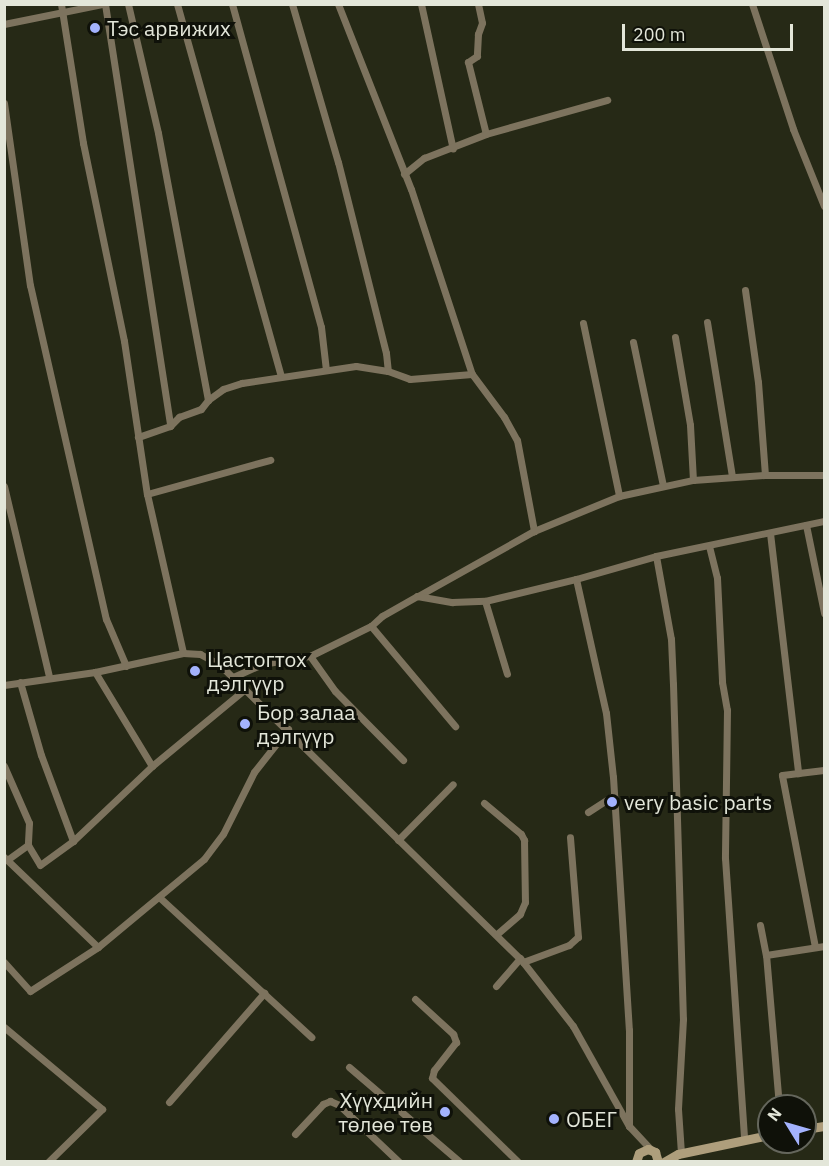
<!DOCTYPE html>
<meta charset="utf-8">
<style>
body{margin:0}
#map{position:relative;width:829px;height:1166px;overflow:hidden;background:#262916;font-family:"IBM Plex Sans",sans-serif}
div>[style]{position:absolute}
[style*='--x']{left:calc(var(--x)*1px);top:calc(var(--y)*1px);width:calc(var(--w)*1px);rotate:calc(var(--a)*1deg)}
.street>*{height:7px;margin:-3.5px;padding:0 3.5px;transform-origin:3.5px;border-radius:3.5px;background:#7d735e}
.secondary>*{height:9px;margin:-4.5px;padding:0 4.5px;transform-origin:4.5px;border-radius:4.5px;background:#ae9e7c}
.dots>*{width:16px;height:16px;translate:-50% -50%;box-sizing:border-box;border:3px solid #0f1109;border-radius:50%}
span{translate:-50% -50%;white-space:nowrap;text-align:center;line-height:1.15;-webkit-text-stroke:6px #0f1109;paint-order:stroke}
.poi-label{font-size:21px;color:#e3e6d9}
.left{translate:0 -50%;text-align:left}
.right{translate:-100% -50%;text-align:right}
.frame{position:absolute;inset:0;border:6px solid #e3e6d9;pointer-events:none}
.north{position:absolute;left:757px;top:1094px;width:60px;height:60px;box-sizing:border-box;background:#0f1109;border:2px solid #64665c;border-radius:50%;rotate:307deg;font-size:16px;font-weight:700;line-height:24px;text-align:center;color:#e3e6d9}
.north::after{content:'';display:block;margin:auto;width:21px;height:27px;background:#a3b2fd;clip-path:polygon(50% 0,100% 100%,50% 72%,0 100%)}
.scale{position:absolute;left:622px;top:24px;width:171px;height:27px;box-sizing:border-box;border:3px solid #e3e6d9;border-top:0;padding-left:8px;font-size:18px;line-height:21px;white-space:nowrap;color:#e3e6d9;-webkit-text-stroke:4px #0f1109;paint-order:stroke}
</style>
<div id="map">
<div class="street">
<div style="--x:61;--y:4;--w:141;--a:81"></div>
<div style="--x:83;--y:143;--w:202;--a:78.3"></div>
<div style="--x:124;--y:341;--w:155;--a:81.5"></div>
<div style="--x:147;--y:494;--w:163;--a:77.2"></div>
<div style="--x:105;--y:4;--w:427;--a:81.2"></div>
<div style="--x:170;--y:426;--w:34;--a:161"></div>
<div style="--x:128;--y:4;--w:132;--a:76.9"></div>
<div style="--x:158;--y:133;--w:272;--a:79.4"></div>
<div style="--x:177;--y:4;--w:387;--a:74.4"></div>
<div style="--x:232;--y:4;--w:335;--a:74.6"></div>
<div style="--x:321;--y:327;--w:43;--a:83.4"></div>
<div style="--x:292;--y:4;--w:165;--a:73.8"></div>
<div style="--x:338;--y:162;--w:197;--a:75.9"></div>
<div style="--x:386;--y:353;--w:18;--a:84"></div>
<div style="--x:338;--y:4;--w:199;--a:68.5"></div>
<div style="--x:411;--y:189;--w:195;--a:71.8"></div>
<div style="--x:472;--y:374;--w:54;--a:53.3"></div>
<div style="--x:504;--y:417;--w:26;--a:61"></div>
<div style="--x:517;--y:440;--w:93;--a:79.4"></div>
<div style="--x:421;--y:4;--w:148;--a:77.6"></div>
<div style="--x:478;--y:4;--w:19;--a:78"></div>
<div style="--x:482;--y:23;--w:12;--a:110"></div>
<div style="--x:478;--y:34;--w:22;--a:93"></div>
<div style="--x:477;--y:56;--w:11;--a:146"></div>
<div style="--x:468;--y:62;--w:74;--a:76"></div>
<div style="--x:752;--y:4;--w:132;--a:71.8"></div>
<div style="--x:793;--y:129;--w:83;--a:68.1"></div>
<div style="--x:4;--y:24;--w:100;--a:-11.5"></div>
<div style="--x:4;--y:103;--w:184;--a:81.9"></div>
<div style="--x:30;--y:285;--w:343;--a:77.2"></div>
<div style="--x:106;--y:619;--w:51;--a:66.9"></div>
<div style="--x:404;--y:174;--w:26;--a:-39"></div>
<div style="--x:424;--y:158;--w:66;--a:-21.2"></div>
<div style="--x:486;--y:134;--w:126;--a:-15.7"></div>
<div style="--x:745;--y:290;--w:93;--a:82"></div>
<div style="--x:758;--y:382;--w:93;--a:85.7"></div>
<div style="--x:707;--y:322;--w:157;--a:80.8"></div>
<div style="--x:583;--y:323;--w:177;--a:78.2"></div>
<div style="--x:675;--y:337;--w:89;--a:80.3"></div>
<div style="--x:690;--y:425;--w:55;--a:86.9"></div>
<div style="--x:633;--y:342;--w:146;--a:78.2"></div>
<div style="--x:170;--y:426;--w:13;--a:-45"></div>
<div style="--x:179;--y:417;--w:23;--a:-20"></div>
<div style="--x:201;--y:409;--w:11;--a:-52"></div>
<div style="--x:208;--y:400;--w:19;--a:-36"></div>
<div style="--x:223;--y:389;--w:20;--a:-18"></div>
<div style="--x:242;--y:383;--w:115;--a:-8.5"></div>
<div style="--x:356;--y:366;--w:32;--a:9"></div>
<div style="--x:388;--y:371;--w:23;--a:20"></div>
<div style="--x:410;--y:379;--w:62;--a:-4.6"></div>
<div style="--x:4;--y:486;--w:196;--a:76.7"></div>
<div style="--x:147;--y:494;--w:128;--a:-15.5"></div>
<div style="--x:806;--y:525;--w:90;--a:78.4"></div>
<div style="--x:770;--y:533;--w:242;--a:83.3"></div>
<div style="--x:709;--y:546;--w:33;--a:76"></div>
<div style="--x:717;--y:578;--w:104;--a:87.2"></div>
<div style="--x:722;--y:682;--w:28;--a:80"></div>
<div style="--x:727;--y:710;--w:148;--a:90.8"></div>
<div style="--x:725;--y:858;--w:283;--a:86.1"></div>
<div style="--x:656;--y:556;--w:84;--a:79.8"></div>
<div style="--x:671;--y:639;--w:45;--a:87.5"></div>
<div style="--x:673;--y:684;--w:335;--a:88.3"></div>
<div style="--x:683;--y:1019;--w:90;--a:93.2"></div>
<div style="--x:678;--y:1109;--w:44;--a:86.1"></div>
<div style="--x:576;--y:579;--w:137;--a:77.4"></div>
<div style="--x:606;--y:713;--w:64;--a:83.8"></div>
<div style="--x:613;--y:777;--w:254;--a:86.4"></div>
<div style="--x:629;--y:1030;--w:96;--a:90"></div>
<div style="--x:418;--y:596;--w:133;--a:-29.3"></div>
<div style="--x:534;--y:531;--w:92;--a:-22.4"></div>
<div style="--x:619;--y:496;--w:76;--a:-12.2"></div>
<div style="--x:693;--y:480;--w:72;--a:-4"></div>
<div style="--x:765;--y:475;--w:59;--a:0"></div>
<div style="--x:485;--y:601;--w:76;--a:73.2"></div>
<div style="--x:371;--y:626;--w:131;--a:50"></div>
<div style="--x:310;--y:656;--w:43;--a:54.5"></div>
<div style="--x:335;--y:691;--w:97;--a:45.4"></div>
<div style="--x:95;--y:672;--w:110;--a:58.8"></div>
<div style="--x:233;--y:677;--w:32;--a:-24"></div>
<div style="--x:262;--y:664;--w:49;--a:-9.5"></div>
<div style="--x:310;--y:656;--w:68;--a:-26.2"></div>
<div style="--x:371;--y:626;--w:15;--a:-42"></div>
<div style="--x:382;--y:616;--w:40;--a:-29.7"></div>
<div style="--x:417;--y:596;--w:36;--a:10"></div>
<div style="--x:452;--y:602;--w:33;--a:-2"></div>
<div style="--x:485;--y:601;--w:94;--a:-13.6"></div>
<div style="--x:576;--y:579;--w:83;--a:-16"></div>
<div style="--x:656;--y:556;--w:172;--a:-11.8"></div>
<div style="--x:20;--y:682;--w:76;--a:74"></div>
<div style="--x:41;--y:755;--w:92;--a:69.6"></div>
<div style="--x:4;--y:685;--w:92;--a:-8.1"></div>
<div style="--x:95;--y:672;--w:90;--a:-12.2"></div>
<div style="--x:183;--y:653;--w:17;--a:3"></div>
<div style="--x:200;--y:654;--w:21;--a:28"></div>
<div style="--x:219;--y:664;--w:426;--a:44.4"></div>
<div style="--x:523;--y:962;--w:81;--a:52"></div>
<div style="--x:573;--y:1026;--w:115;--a:60.8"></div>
<div style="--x:629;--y:1126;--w:33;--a:47"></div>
<div style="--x:4;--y:766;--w:62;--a:66.3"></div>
<div style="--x:29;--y:823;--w:22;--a:93"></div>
<div style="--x:484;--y:803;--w:48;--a:40"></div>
<div style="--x:521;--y:834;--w:7;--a:63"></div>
<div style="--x:524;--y:840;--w:62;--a:89.1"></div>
<div style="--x:525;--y:902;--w:13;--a:113"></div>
<div style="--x:520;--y:914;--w:30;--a:139"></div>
<div style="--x:588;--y:812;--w:31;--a:-33"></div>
<div style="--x:398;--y:840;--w:78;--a:-45.5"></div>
<div style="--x:4;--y:857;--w:130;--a:43.8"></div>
<div style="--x:7;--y:860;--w:26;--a:-36"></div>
<div style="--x:28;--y:845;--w:23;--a:59"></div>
<div style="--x:40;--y:865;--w:41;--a:-36"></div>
<div style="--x:73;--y:841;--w:109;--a:-43.5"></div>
<div style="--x:152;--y:766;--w:121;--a:-39.6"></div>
<div style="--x:159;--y:897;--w:207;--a:42.6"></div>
<div style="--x:760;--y:925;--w:31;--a:79"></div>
<div style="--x:815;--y:947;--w:175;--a:-100.9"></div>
<div style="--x:782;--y:775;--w:42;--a:-6.8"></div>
<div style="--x:4;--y:962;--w:39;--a:48"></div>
<div style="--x:30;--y:991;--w:81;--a:-32.9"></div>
<div style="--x:98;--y:947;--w:138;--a:-39.7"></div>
<div style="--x:204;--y:859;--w:31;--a:-53"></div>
<div style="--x:223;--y:834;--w:69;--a:-63.4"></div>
<div style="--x:254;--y:772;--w:55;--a:-51.7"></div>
<div style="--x:523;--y:962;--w:49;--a:-20.3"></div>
<div style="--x:569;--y:945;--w:12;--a:-42"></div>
<div style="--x:578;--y:937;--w:100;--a:-94.6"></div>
<div style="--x:496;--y:986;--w:37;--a:-49"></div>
<div style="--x:415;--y:999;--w:52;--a:42.6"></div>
<div style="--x:453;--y:1034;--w:9;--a:69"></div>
<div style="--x:456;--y:1042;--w:36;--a:128"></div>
<div style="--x:434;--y:1070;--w:8;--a:104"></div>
<div style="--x:432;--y:1078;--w:120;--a:44.3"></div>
<div style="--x:4;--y:1027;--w:128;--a:39.9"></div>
<div style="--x:102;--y:1109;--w:76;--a:135.5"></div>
<div style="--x:349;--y:1067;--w:146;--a:40.6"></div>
<div style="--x:169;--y:1102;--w:145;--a:-48.9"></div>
<div style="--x:779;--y:1106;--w:152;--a:-94.9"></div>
<div style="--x:766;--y:955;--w:59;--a:-8.8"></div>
<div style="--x:295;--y:1134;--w:41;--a:-47"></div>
<div style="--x:323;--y:1104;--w:8;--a:-23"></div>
<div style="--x:330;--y:1101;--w:10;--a:24"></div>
<div style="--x:339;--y:1105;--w:83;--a:43.5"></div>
</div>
<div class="secondary">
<div style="--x:805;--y:1129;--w:19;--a:-9"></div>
<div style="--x:636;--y:1162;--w:9;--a:-72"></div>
<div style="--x:639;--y:1153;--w:10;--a:-24"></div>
<div style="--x:648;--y:1149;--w:8;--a:23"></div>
<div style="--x:655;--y:1152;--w:10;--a:73"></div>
<div style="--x:664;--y:1162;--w:16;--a:-30"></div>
<div style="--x:678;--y:1154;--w:93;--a:-11.8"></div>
</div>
<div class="dots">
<div style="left:95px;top:28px;background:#a3b2fd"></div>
<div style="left:195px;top:671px;background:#a3b2fd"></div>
<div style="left:245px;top:724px;background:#a3b2fd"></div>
<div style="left:612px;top:802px;background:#a3b2fd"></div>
<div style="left:445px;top:1112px;background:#a3b2fd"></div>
<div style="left:554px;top:1119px;background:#a3b2fd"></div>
</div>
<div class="poi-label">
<span class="left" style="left:107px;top:28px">Тэс арвижих</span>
<span class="left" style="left:207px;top:671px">Цастогтох<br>дэлгүүр</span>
<span class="left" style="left:257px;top:724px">Бор залаа<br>дэлгүүр</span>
<span class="left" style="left:624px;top:802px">very basic parts</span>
<span class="right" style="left:433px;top:1112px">Хүүхдийн<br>төлөө төв</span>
<span class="left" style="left:566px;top:1119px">ОБЕГ</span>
</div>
<div class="frame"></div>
<div class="north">N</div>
<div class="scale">200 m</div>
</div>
